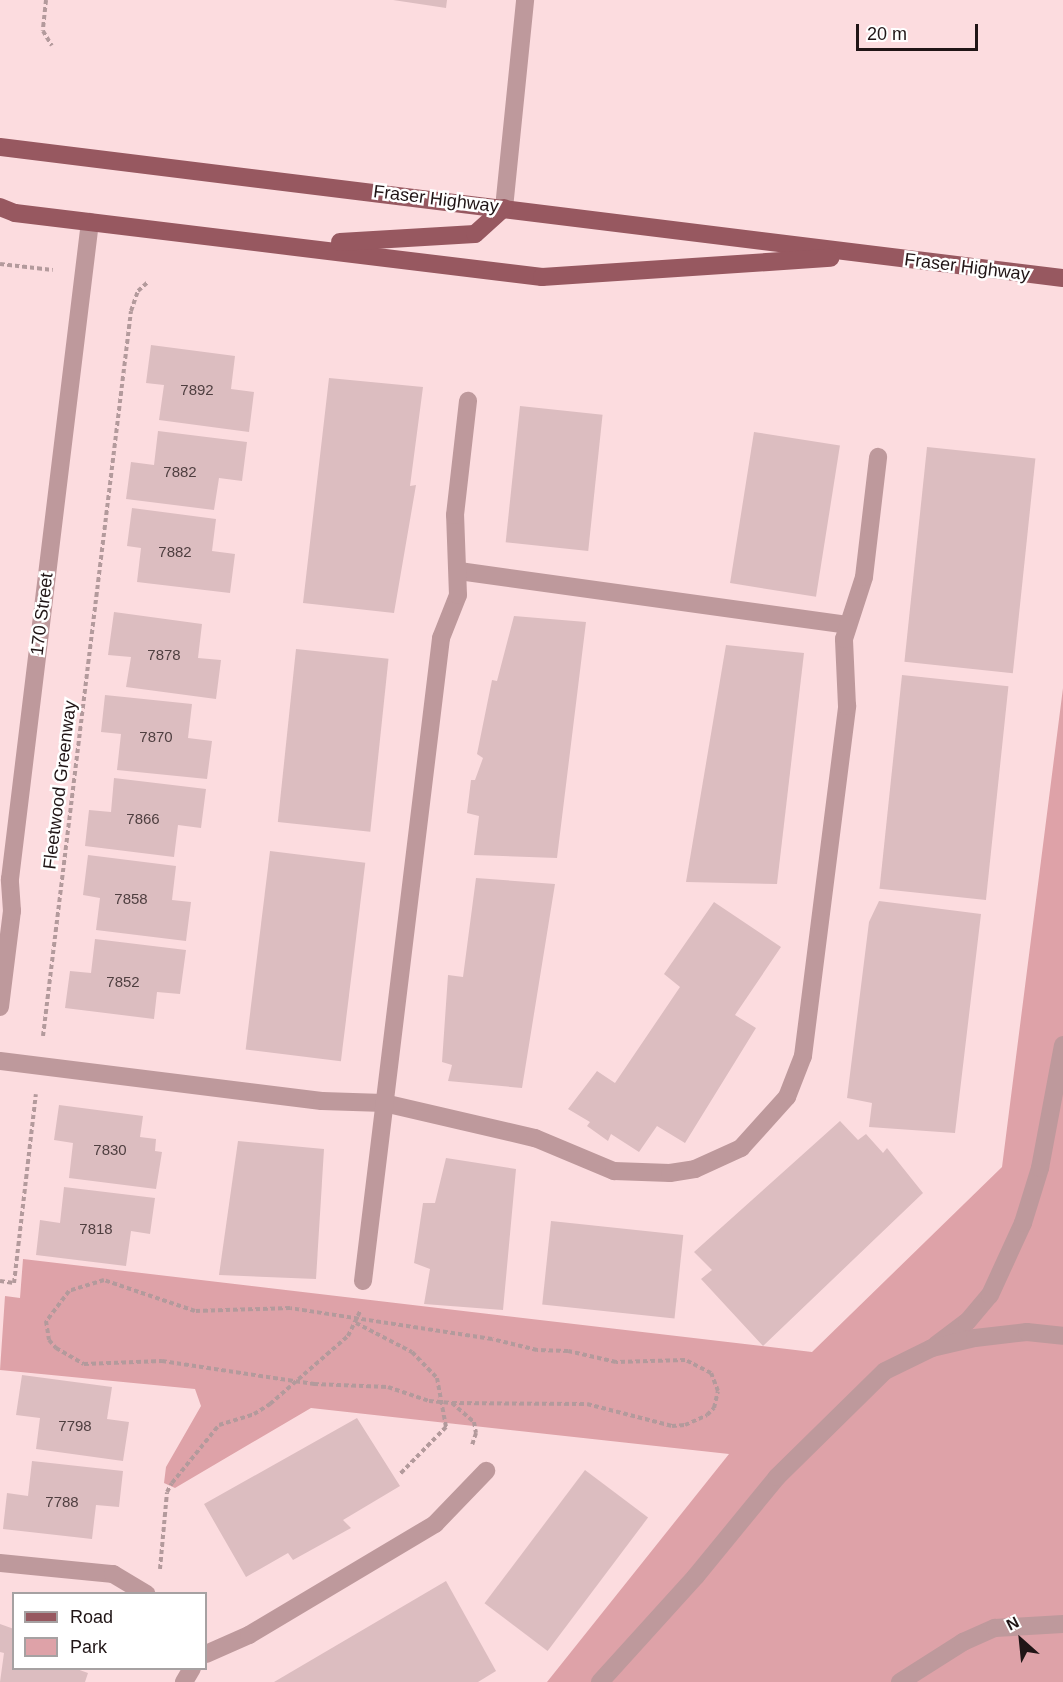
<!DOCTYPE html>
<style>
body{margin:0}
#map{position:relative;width:1063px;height:1682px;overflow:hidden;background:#fcdcdf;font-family:Arial,sans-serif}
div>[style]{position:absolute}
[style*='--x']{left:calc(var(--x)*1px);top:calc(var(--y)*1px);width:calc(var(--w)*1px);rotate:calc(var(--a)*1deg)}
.green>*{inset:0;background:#dea2a8}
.building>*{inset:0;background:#dcbdc0;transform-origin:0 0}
.path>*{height:4px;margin-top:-2px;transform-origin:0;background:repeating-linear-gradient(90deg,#b39a9c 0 4.5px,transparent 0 7.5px)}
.minor>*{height:18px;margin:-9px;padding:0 9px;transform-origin:9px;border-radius:9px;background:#be999c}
.major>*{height:18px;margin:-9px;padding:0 9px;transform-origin:9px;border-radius:9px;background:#975860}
span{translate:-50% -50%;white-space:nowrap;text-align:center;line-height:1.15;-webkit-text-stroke:5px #fff;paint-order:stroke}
.number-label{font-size:15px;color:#4f3f40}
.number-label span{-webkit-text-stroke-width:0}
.street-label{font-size:18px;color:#201516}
.legend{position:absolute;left:12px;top:1592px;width:195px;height:78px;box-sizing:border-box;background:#fff;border:2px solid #a6a1a2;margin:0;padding:8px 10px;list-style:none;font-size:18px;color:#201516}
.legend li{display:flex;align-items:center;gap:12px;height:30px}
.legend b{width:30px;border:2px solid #a6a1a2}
.north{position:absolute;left:991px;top:1610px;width:60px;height:60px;-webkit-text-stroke:4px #fff;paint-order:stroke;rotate:333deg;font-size:16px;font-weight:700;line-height:24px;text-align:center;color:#201516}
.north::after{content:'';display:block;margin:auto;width:21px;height:27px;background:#201516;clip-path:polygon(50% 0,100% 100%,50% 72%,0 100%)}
.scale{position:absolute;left:856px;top:24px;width:122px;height:27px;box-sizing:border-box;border:3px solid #201516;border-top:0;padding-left:8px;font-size:18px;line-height:21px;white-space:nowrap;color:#201516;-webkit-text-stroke:4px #fff;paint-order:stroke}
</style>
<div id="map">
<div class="green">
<div style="clip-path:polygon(1063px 688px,1063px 1682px,547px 1682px,729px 1454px,311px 1408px,175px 1488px,164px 1483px,166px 1467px,201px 1406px,195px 1389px,0 1370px,5px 1296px,20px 1298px,23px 1259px,812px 1352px,1002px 1167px)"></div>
</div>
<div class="building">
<div style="clip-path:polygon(393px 0,447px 0,446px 8px)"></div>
<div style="clip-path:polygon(151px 345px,235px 356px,231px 389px,254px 392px,249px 432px,159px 420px,164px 385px,146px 383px)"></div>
<div style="clip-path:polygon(329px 378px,423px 387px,410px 486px,416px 485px,394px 613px,303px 603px)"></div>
<div style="left:520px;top:406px;width:83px;height:137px;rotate:6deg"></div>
<div style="clip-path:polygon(158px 431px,247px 442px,242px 481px,219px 478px,214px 510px,126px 499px,131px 462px,154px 465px)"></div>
<div style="left:754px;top:432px;width:87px;height:153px;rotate:9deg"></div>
<div style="left:927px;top:447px;width:109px;height:216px;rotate:6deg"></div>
<div style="clip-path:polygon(132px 508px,216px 519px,212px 551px,235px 554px,230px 593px,137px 582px,141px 548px,127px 546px)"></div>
<div style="clip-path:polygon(114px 612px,202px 624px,198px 658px,221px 660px,216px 699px,126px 687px,131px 657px,108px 655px)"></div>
<div style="clip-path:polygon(514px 616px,586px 622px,557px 858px,474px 855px,479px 816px,467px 813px,471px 780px,475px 780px,483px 758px,477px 754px,492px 680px,497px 681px)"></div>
<div style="clip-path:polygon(726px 645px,804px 653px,777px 884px,686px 882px)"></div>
<div style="left:296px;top:649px;width:93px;height:174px;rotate:6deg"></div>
<div style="left:902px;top:675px;width:107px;height:215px;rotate:6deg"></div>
<div style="clip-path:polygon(105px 695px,192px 704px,188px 738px,212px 741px,207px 779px,117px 770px,121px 734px,101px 732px)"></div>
<div style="clip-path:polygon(114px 778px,206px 789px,201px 828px,178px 825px,174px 857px,85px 846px,89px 810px,111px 812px)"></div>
<div style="left:270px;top:851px;width:96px;height:200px;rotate:7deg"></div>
<div style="clip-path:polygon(88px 855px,176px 866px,172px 900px,191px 902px,186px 941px,96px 930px,100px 898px,83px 895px)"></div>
<div style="clip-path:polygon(476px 878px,555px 884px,522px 1088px,448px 1081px,452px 1065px,442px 1062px,448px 975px,463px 977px)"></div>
<div style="clip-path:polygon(879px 901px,981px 914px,955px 1133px,869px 1127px,872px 1103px,847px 1098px,869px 922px)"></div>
<div style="clip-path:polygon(714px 902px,781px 947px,735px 1015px,756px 1028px,685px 1143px,657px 1126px,639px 1152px,611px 1134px,608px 1141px,587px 1126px,590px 1122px,568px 1109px,597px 1071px,615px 1083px,680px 987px,664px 974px)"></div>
<div style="clip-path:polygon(95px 939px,186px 950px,180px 994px,157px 992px,154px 1019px,65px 1008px,70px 971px,91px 973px)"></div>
<div style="clip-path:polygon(59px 1105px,143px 1116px,140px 1137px,156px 1139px,155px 1151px,162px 1152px,156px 1189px,69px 1178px,73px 1143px,54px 1140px)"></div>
<div style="clip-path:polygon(840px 1121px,858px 1140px,866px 1134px,883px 1153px,887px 1148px,923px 1193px,763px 1346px,701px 1279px,712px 1270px,694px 1252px)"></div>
<div style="clip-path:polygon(238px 1141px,324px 1149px,316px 1279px,219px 1275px)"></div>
<div style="clip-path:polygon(446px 1158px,516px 1169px,503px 1310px,424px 1304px,430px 1269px,414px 1263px,423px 1203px,435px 1203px)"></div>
<div style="clip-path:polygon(64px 1187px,155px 1198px,150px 1234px,131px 1231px,126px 1266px,36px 1255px,40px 1220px,60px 1223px)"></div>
<div style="left:551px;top:1221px;width:133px;height:84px;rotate:6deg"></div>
<div style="clip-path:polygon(22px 1375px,112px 1387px,107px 1419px,129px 1422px,123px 1461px,36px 1449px,40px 1418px,16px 1415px)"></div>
<div style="clip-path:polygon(357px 1418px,400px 1486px,343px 1520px,351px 1528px,293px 1560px,288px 1553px,246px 1577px,204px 1504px)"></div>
<div style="clip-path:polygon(32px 1461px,123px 1471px,119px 1507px,96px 1505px,92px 1539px,3px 1529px,7px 1493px,28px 1496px)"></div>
<div style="left:585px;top:1470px;width:79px;height:167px;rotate:37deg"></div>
<div style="clip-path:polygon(446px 1581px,496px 1671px,478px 1682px,274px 1682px)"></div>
<div style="clip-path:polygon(0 1624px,14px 1629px,14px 1668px,74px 1668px,88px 1673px,85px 1682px,0 1682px,4px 1653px,0 1652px)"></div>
</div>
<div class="path">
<div style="--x:46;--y:0;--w:31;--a:96"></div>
<div style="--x:43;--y:31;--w:17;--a:59"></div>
<div style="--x:0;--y:264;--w:53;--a:6.5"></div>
<div style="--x:43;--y:1036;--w:730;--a:-83.08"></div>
<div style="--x:131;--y:311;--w:21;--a:-71"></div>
<div style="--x:138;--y:291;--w:13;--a:-42"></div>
<div style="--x:0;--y:1281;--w:14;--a:8"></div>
<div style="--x:14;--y:1283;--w:190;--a:-83.4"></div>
<div style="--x:356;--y:1323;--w:63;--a:27.4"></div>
<div style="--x:412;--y:1352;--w:36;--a:46"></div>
<div style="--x:437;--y:1378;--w:50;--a:79.6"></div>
<div style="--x:446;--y:1427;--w:67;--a:134.4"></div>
<div style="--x:452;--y:1403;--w:135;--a:0.4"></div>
<div style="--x:587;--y:1404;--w:88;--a:14.5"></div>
<div style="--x:672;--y:1426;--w:13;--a:-4"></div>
<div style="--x:685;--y:1425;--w:24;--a:-24"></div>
<div style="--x:707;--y:1415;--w:10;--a:-45"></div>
<div style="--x:714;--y:1408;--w:17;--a:-77"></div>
<div style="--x:718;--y:1391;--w:19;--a:-111"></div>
<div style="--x:711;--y:1373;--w:29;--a:-153"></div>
<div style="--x:685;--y:1360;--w:69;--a:178.3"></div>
<div style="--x:616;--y:1362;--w:49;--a:-167.1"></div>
<div style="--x:568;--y:1351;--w:31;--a:-178"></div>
<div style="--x:537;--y:1350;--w:46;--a:-166.3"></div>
<div style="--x:492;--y:1339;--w:204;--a:-171.3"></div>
<div style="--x:290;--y:1308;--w:95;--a:178.2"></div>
<div style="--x:195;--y:1311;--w:96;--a:-161.2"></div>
<div style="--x:104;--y:1280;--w:37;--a:163"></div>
<div style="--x:69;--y:1291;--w:38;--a:127"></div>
<div style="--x:46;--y:1321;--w:19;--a:81"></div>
<div style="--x:49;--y:1340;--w:11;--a:49"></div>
<div style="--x:56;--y:1348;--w:32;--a:30"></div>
<div style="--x:84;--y:1364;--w:78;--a:-2.2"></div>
<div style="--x:162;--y:1361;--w:154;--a:8.6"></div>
<div style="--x:314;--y:1384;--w:74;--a:2.3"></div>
<div style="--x:388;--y:1387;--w:43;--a:18.9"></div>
<div style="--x:429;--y:1401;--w:23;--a:5"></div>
<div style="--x:452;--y:1403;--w:29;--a:41"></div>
<div style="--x:474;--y:1422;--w:11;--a:80"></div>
<div style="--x:476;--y:1433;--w:13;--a:108"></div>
<div style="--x:160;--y:1569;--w:77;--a:-84.8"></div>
<div style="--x:167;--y:1492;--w:10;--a:-61"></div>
<div style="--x:172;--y:1483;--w:75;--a:-51"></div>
<div style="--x:219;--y:1425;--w:37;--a:-17"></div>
<div style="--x:254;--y:1414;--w:19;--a:-32"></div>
<div style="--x:270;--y:1404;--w:103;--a:-41.1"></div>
<div style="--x:348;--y:1336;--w:28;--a:-64"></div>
</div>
<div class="minor">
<div style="--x:504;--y:208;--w:209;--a:-84.2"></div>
<div style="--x:459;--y:571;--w:392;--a:7.9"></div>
<div style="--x:0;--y:1007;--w:97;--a:-82.9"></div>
<div style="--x:12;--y:911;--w:32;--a:-94"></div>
<div style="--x:10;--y:879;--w:662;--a:-83.06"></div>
<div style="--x:0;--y:1061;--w:324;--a:7.1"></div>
<div style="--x:322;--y:1101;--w:62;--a:1.8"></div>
<div style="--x:384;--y:1103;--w:155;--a:13.1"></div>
<div style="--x:535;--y:1138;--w:86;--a:22.7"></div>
<div style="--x:614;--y:1171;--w:56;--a:2"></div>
<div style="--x:670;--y:1173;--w:25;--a:-9"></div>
<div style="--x:695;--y:1169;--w:51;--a:-24.5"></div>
<div style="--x:741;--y:1148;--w:69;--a:-48"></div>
<div style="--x:787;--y:1097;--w:44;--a:-68.7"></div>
<div style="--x:803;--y:1056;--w:353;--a:-82.8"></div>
<div style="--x:847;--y:706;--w:67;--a:-92.6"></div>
<div style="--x:844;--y:639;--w:65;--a:-72.1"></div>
<div style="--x:864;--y:577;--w:121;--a:-83.3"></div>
<div style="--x:363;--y:1281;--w:648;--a:-83.08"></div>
<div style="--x:441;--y:638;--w:46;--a:-68.4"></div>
<div style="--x:458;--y:595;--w:80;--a:-92.1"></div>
<div style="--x:455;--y:515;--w:115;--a:-83.5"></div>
<div style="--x:936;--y:1345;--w:39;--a:-37"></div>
<div style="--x:967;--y:1322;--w:35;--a:-50"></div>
<div style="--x:990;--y:1295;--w:79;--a:-65.4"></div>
<div style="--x:1023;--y:1223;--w:58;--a:-72.8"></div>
<div style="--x:1040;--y:1168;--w:125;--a:-79.4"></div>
<div style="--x:0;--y:1563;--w:114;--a:5.6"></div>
<div style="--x:113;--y:1574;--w:39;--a:31"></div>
<div style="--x:206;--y:1654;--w:47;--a:-23.8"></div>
<div style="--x:249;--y:1635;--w:217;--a:-30.8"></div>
<div style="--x:435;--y:1524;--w:74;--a:-46.1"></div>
<div style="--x:184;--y:1682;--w:16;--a:-60"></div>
<div style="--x:600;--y:1682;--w:143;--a:-47.8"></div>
<div style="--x:696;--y:1576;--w:128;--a:-50.7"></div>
<div style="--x:777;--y:1477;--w:151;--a:-44.5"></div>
<div style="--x:885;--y:1371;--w:52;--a:-26.1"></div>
<div style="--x:932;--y:1348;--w:44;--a:-13.1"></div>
<div style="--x:975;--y:1338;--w:52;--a:-6.6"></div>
<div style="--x:1027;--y:1332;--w:36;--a:6"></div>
<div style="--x:900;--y:1682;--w:75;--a:-32.4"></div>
<div style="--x:963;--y:1642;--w:35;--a:-24"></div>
<div style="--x:995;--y:1628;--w:68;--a:-3.4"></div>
</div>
<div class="major">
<div style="--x:0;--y:147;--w:1071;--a:7.03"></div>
<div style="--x:0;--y:207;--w:16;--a:22"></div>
<div style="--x:15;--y:213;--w:531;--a:6.92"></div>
<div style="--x:542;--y:277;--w:289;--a:-3.8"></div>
<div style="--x:340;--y:242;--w:135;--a:-3.4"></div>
<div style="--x:475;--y:234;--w:39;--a:-42"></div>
</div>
<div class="number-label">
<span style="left:197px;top:390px">7892</span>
<span style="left:180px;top:472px">7882</span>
<span style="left:175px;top:552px">7882</span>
<span style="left:164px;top:655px">7878</span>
<span style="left:156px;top:737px">7870</span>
<span style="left:143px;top:819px">7866</span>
<span style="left:131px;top:899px">7858</span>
<span style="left:123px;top:982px">7852</span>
<span style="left:110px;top:1150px">7830</span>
<span style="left:96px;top:1229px">7818</span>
<span style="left:75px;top:1426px">7798</span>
<span style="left:62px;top:1502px">7788</span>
</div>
<div class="street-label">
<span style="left:436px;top:199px;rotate:7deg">Fraser Highway</span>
<span style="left:967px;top:267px;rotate:7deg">Fraser Highway</span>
<span style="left:42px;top:614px;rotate:-83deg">170 Street</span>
<span style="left:60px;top:785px;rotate:-83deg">Fleetwood Greenway</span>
</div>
<ul class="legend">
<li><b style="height:8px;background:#975860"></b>Road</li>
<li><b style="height:16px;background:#dea2a8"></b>Park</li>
</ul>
<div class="north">N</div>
<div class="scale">20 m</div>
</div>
